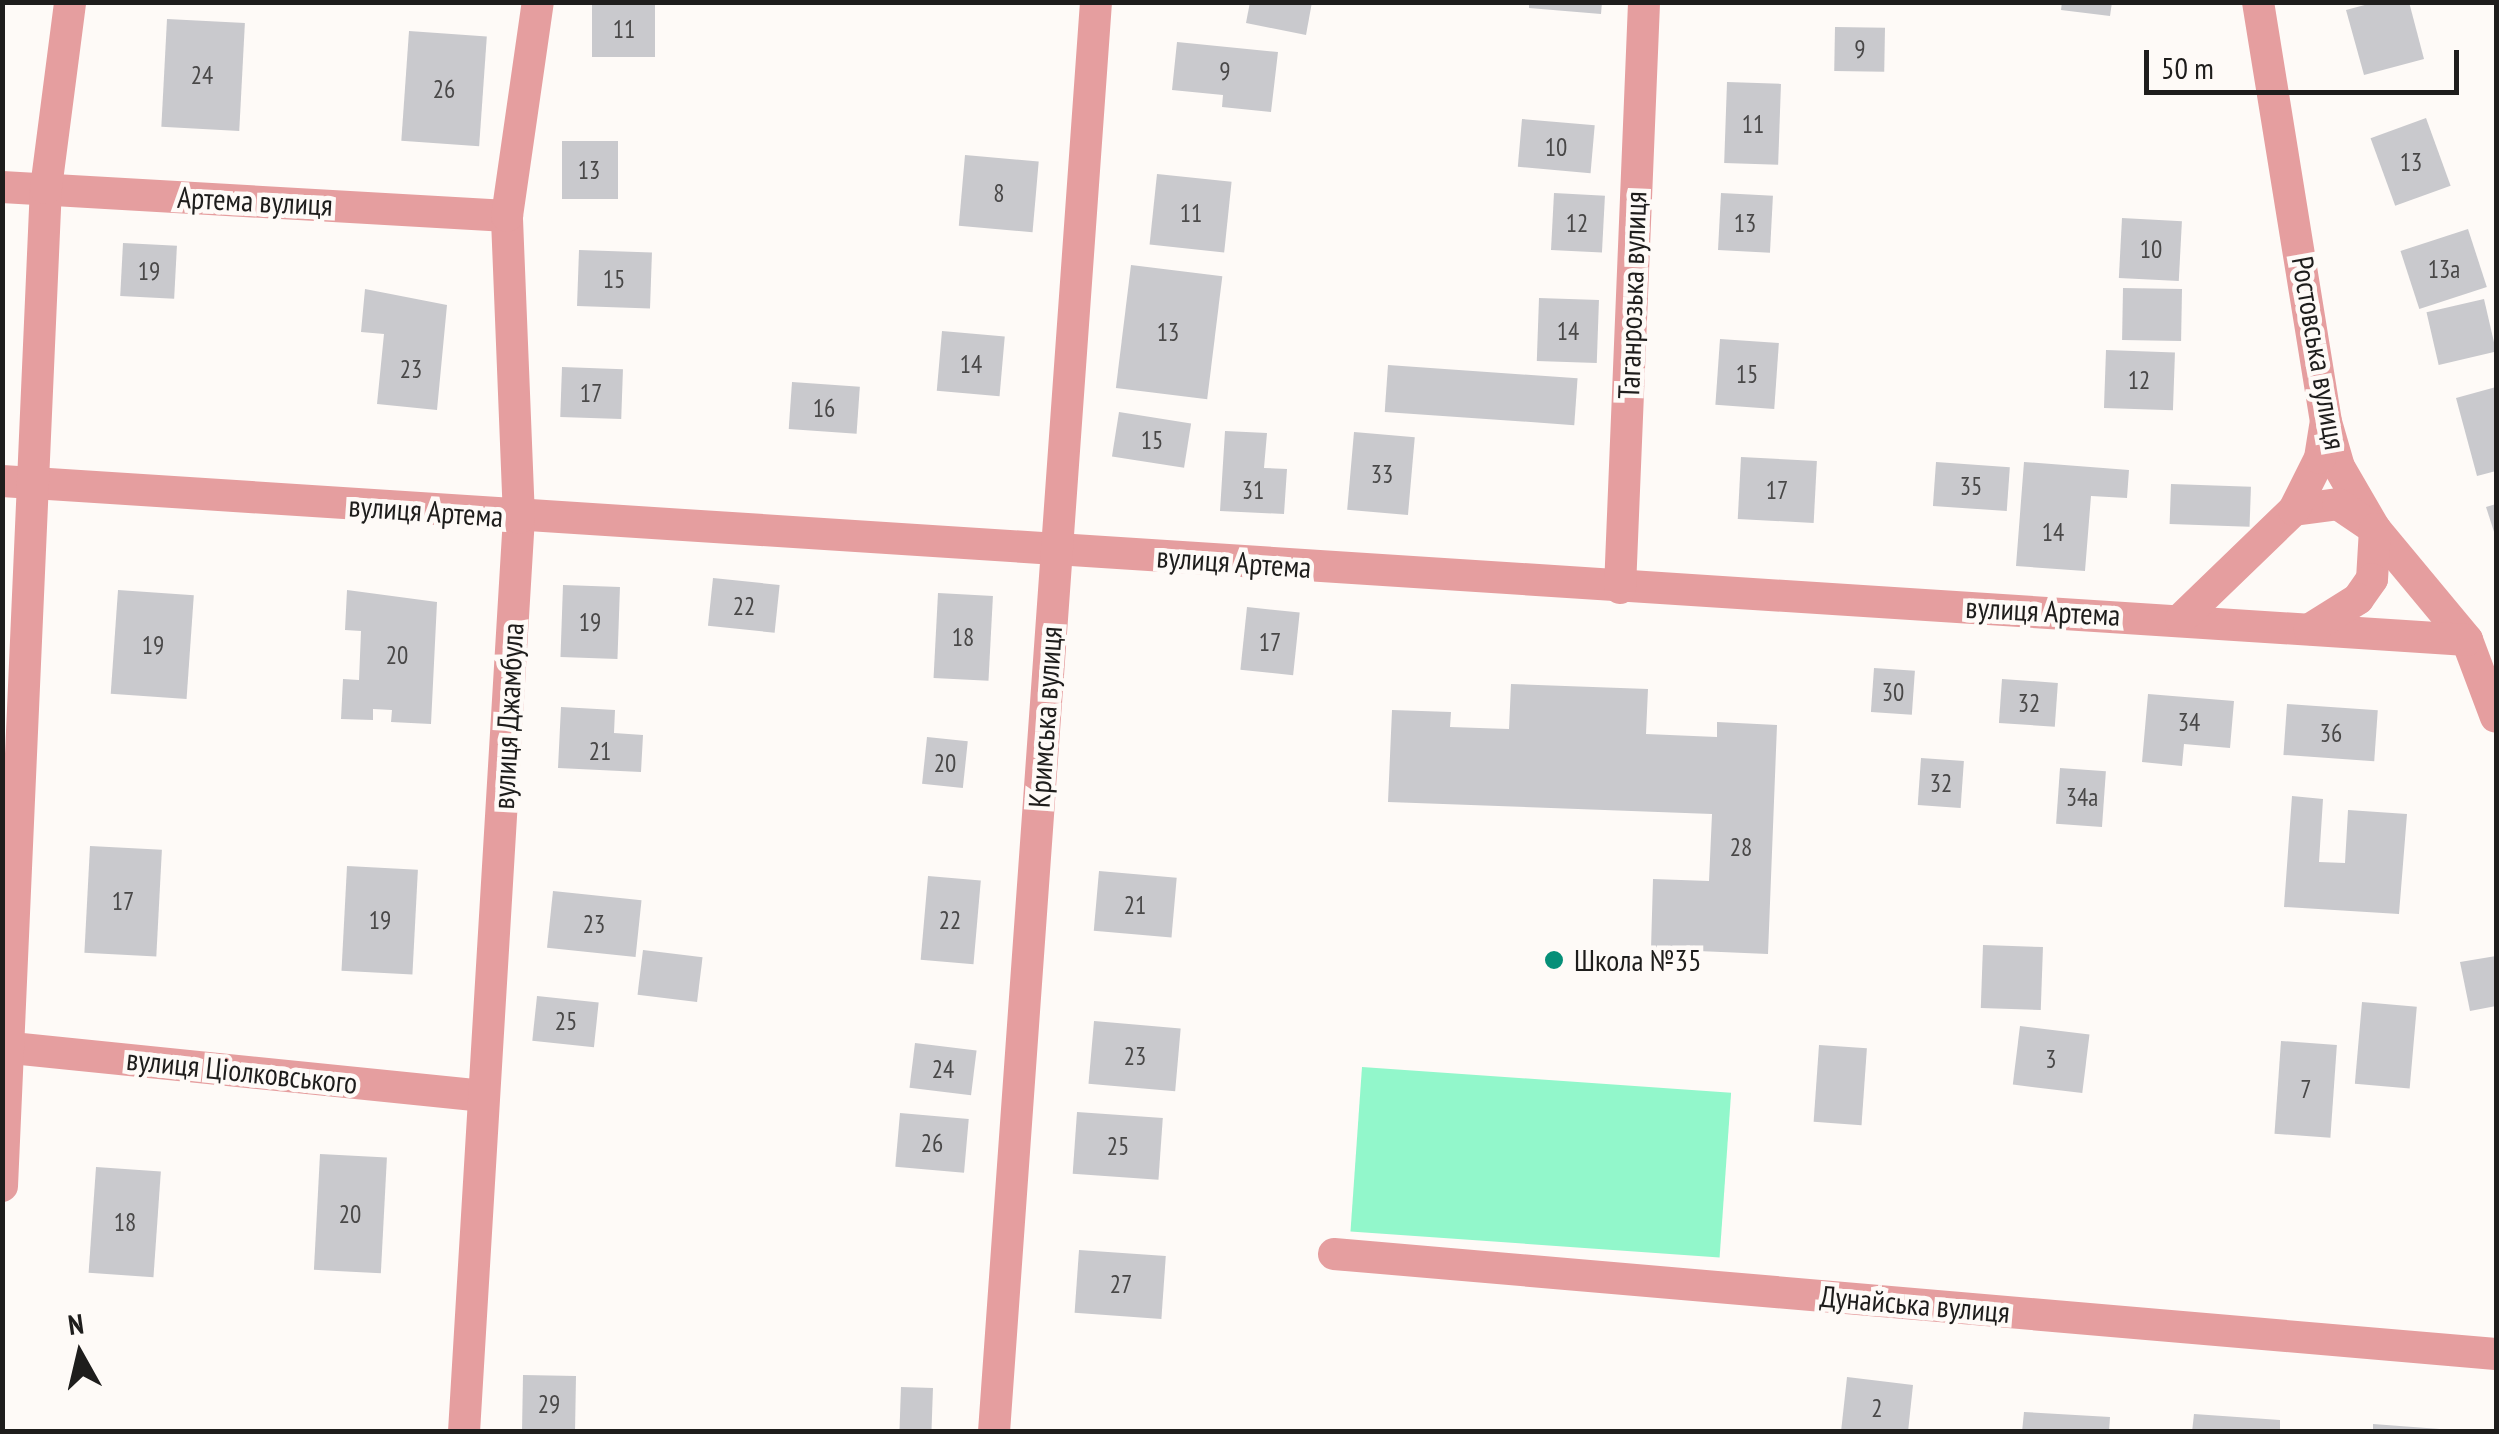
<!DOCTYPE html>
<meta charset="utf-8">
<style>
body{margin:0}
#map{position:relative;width:2499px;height:1434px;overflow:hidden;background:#fefaf7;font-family:"PT Sans Narrow",sans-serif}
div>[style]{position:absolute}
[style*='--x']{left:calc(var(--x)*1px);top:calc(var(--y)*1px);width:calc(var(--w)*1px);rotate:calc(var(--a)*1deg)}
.green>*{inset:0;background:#92f7cb;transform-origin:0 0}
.building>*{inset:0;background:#c9c9cd;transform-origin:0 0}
.minor>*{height:32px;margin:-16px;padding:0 16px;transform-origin:16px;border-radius:16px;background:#e59e9f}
.dots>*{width:28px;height:28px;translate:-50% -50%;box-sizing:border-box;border:5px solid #fefaf7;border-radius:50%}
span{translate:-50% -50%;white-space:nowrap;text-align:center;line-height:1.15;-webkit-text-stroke:9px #fefaf7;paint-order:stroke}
.number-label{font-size:25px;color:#494848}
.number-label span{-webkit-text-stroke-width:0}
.street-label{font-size:30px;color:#1e1d1c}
.poi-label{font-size:30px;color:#1e1d1c}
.left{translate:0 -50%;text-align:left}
.frame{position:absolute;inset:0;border:5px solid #1e1d1c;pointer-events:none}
.north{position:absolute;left:30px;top:1304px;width:100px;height:100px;-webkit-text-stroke:8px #fefaf7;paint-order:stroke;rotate:352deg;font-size:28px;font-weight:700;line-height:40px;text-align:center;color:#1e1d1c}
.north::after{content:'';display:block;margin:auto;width:35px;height:45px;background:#1e1d1c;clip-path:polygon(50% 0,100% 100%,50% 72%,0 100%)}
.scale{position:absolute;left:2144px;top:50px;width:315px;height:45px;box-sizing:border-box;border:5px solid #1e1d1c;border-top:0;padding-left:12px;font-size:30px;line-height:35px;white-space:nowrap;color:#1e1d1c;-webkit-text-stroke:8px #fefaf7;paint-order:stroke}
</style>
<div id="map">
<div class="green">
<div style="left:1362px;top:1067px;width:370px;height:165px;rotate:4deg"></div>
</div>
<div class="building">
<div style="left:592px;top:2px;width:63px;height:55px"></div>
<div style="clip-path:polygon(1250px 2px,1312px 2px,1306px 35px,1246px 23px)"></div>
<div style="clip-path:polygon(1529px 2px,1602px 2px,1601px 14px,1529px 8px)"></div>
<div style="clip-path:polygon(2062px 2px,2112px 2px,2110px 16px,2061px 10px)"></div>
<div style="clip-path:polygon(2376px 2px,2409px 2px,2424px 59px,2364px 75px,2346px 10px)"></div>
<div style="left:167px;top:19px;width:78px;height:108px;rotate:3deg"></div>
<div style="left:1835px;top:27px;width:50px;height:44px;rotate:1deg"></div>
<div style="left:409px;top:31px;width:78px;height:110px;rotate:4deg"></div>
<div style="clip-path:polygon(1177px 42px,1278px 52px,1271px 112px,1222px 107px,1223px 95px,1172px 90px)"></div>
<div style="left:1727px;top:82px;width:54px;height:81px;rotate:2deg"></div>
<div style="left:2426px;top:118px;width:72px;height:59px;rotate:70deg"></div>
<div style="left:1522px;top:119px;width:73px;height:48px;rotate:5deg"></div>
<div style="left:562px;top:141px;width:56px;height:58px"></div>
<div style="left:965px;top:155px;width:74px;height:71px;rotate:5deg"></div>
<div style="left:1157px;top:174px;width:75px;height:71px;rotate:6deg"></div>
<div style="left:1554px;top:193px;width:51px;height:57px;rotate:3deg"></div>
<div style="left:1721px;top:193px;width:52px;height:57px;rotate:3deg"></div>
<div style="left:2122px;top:218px;width:60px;height:60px;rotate:3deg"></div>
<div style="left:2468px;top:229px;width:61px;height:71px;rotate:72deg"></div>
<div style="left:123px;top:243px;width:54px;height:53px;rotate:3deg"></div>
<div style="left:579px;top:250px;width:73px;height:56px;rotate:2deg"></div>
<div style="left:1131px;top:265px;width:92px;height:124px;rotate:7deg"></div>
<div style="left:2123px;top:288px;width:59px;height:52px;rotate:1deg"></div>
<div style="clip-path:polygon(365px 289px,447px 305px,437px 410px,377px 404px,384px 334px,361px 332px)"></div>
<div style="left:1539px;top:298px;width:60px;height:63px;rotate:2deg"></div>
<div style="left:2484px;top:299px;width:54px;height:59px;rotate:77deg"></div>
<div style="left:942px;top:331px;width:63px;height:60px;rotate:5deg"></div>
<div style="left:1720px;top:339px;width:59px;height:66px;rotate:4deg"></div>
<div style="left:2106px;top:350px;width:69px;height:58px;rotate:2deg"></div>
<div style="left:1388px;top:365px;width:190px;height:47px;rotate:4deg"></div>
<div style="left:562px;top:367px;width:61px;height:50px;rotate:2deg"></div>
<div style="left:792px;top:382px;width:68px;height:47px;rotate:4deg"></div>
<div style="clip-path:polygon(2496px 387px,2496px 471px,2477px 476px,2456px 398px)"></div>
<div style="left:1119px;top:412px;width:73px;height:45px;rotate:9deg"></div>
<div style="clip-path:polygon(1225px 431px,1267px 433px,1264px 468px,1287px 469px,1284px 514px,1220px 511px)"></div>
<div style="left:1354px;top:432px;width:61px;height:78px;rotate:5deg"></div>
<div style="left:1741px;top:457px;width:76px;height:62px;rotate:3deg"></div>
<div style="left:1936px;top:462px;width:74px;height:44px;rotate:4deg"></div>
<div style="clip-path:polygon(2024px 462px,2129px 470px,2127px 498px,2091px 496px,2085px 571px,2016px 566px)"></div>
<div style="left:2171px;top:484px;width:80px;height:40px;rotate:2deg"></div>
<div style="clip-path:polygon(2496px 504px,2496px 538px,2486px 507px)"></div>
<div style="left:713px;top:578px;width:67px;height:48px;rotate:6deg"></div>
<div style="left:563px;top:585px;width:57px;height:72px;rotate:2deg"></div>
<div style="left:118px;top:590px;width:76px;height:104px;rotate:4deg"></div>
<div style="clip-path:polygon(347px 590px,437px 602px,431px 724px,391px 722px,392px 710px,373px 709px,373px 720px,341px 719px,343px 679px,359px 680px,361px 631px,345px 630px)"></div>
<div style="left:938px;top:593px;width:55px;height:85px;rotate:3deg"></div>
<div style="left:1247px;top:607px;width:53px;height:63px;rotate:6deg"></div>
<div style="left:1874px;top:668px;width:41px;height:44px;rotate:4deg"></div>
<div style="left:2002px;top:679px;width:56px;height:44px;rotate:4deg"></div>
<div style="clip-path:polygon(1511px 684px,1648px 689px,1646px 734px,1717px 737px,1717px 722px,1777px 725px,1768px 954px,1651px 949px,1653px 879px,1709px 881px,1712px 814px,1388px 802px,1392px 710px,1451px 712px,1450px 727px,1509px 729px)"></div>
<div style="clip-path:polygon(2148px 694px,2234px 701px,2230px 748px,2184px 744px,2182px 766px,2142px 762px)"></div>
<div style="left:2287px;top:704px;width:91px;height:51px;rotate:4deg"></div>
<div style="clip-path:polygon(561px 707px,615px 710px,614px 733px,643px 735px,641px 772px,558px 768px)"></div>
<div style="left:927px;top:737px;width:41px;height:47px;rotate:6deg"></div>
<div style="left:1921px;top:758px;width:43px;height:47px;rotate:4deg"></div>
<div style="left:2060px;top:768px;width:46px;height:56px;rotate:4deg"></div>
<div style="clip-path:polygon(2292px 796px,2323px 799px,2319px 862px,2345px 863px,2348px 810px,2407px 814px,2399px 914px,2284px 907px)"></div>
<div style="left:90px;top:846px;width:72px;height:107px;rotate:3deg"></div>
<div style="left:347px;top:866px;width:71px;height:105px;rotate:3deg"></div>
<div style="left:1099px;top:871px;width:78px;height:60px;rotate:5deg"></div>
<div style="left:928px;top:876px;width:53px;height:84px;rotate:5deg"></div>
<div style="left:553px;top:891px;width:89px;height:57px;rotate:6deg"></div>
<div style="left:1983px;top:945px;width:60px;height:63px;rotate:2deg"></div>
<div style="left:643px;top:950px;width:60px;height:45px;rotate:7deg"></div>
<div style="clip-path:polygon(2496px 956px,2496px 1006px,2470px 1011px,2460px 962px)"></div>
<div style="left:537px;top:996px;width:62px;height:45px;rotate:6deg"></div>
<div style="left:2362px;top:1002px;width:55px;height:82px;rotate:5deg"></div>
<div style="left:1094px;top:1021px;width:87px;height:63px;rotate:5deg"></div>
<div style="left:2020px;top:1026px;width:70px;height:59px;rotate:7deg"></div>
<div style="left:2281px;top:1041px;width:56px;height:93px;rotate:4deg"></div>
<div style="left:915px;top:1043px;width:62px;height:45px;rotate:7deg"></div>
<div style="left:1819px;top:1045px;width:48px;height:77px;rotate:4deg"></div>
<div style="left:1077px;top:1112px;width:86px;height:62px;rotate:4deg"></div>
<div style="left:900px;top:1113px;width:69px;height:54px;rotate:5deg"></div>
<div style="left:320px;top:1154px;width:67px;height:116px;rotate:3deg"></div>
<div style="left:96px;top:1167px;width:65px;height:106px;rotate:4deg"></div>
<div style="left:1079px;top:1250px;width:87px;height:63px;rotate:4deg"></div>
<div style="left:523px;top:1375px;width:53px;height:57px;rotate:1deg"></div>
<div style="clip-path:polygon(1847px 1377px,1913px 1385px,1908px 1432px,1841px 1432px)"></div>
<div style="left:901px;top:1387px;width:32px;height:45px;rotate:2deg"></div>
<div style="clip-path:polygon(2024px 1412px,2110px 1417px,2109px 1432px,2022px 1432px)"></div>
<div style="clip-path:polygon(2194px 1414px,2280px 1420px,2280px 1432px,2192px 1432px)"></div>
<div style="clip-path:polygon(2373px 1424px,2440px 1429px,2440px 1432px,2373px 1432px)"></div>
</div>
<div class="minor">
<div style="--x:2258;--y:2;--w:425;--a:80.8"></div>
<div style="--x:2326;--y:422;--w:47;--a:73.9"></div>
<div style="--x:2339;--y:467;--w:72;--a:59.9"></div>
<div style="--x:2375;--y:529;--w:144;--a:50.3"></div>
<div style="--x:2467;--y:640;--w:82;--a:69.4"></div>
<div style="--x:2;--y:187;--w:506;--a:3.29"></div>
<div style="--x:2;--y:481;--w:2470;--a:3.69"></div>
<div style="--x:2294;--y:510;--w:44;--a:-7.8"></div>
<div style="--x:2338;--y:504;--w:45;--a:34"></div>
<div style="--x:2375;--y:529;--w:50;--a:93.4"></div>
<div style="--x:2372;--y:579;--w:24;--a:125"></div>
<div style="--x:2358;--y:599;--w:57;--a:148"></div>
<div style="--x:1620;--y:588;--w:586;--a:-87.65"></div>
<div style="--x:2181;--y:619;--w:157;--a:-44"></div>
<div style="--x:2294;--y:510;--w:58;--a:-63.4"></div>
<div style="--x:2320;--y:458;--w:32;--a:-81"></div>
<div style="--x:2;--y:1047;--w:482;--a:5.8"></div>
<div style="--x:2;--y:1186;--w:999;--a:-87.48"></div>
<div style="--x:46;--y:188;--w:188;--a:-82.6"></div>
<div style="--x:1334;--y:1254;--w:1166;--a:4.92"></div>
<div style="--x:464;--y:1432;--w:916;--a:-86.56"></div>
<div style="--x:519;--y:518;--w:302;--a:-92.3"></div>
<div style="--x:507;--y:216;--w:216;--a:-81.8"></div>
<div style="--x:994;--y:1432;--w:1434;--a:-85.92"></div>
</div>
<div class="dots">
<div style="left:1554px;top:960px;background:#068f78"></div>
</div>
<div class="number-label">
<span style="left:624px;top:29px">11</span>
<span style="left:1860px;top:49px">9</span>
<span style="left:1225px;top:71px">9</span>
<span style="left:202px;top:75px">24</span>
<span style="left:444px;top:89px">26</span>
<span style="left:1753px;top:124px">11</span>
<span style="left:1556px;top:147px">10</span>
<span style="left:2411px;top:162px">13</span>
<span style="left:589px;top:170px">13</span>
<span style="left:999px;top:193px">8</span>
<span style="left:1191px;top:213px">11</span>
<span style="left:1577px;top:223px">12</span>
<span style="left:1745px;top:223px">13</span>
<span style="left:2151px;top:249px">10</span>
<span style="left:2444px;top:269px">13а</span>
<span style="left:149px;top:271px">19</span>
<span style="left:614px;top:279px">15</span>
<span style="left:1568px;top:331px">14</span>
<span style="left:1168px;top:332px">13</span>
<span style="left:971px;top:364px">14</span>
<span style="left:411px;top:369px">23</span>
<span style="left:1747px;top:374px">15</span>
<span style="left:2139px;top:380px">12</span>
<span style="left:591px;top:393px">17</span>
<span style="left:824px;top:408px">16</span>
<span style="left:1152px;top:440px">15</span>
<span style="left:1382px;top:474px">33</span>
<span style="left:1971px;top:486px">35</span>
<span style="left:1253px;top:490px">31</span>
<span style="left:1777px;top:490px">17</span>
<span style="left:2053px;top:532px">14</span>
<span style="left:744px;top:606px">22</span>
<span style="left:590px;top:622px">19</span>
<span style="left:963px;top:637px">18</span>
<span style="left:1270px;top:642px">17</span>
<span style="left:153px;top:645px">19</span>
<span style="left:397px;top:655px">20</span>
<span style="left:1893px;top:692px">30</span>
<span style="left:2029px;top:703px">32</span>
<span style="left:2189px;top:722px">34</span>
<span style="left:2331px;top:733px">36</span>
<span style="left:600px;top:751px">21</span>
<span style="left:945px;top:763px">20</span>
<span style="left:1941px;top:783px">32</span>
<span style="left:2082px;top:797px">34а</span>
<span style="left:1741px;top:847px">28</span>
<span style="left:123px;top:901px">17</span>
<span style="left:1135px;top:905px">21</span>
<span style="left:380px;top:920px">19</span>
<span style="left:950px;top:920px">22</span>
<span style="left:594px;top:924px">23</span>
<span style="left:566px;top:1021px">25</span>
<span style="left:1135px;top:1056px">23</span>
<span style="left:2051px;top:1059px">3</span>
<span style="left:943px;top:1069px">24</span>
<span style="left:2306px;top:1089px">7</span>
<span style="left:932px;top:1143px">26</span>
<span style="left:1118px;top:1146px">25</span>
<span style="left:350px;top:1214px">20</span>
<span style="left:125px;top:1222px">18</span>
<span style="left:1121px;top:1284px">27</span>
<span style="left:549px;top:1404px">29</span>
<span style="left:1877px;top:1408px">2</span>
</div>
<div class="street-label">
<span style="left:255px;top:201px;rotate:3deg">Артема вулиця</span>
<span style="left:1632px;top:295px;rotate:-88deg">Таганрозька вулиця</span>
<span style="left:2319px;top:353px;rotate:80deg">Ростовська вулиця</span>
<span style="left:426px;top:511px;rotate:4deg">вулиця Артема</span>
<span style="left:1234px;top:562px;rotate:4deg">вулиця Артема</span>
<span style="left:2043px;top:611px;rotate:3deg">вулиця Артема</span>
<span style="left:508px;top:716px;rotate:-87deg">вулиця Джамбула</span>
<span style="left:1045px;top:717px;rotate:-86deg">Кримська вулиця</span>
<span style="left:242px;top:1071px;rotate:6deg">вулиця Ціолковського</span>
<span style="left:1915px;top:1304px;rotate:5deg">Дунайська вулиця</span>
</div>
<div class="poi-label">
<span class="left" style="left:1574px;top:960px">Школа №35</span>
</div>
<div class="frame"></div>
<div class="north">N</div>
<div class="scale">50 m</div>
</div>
